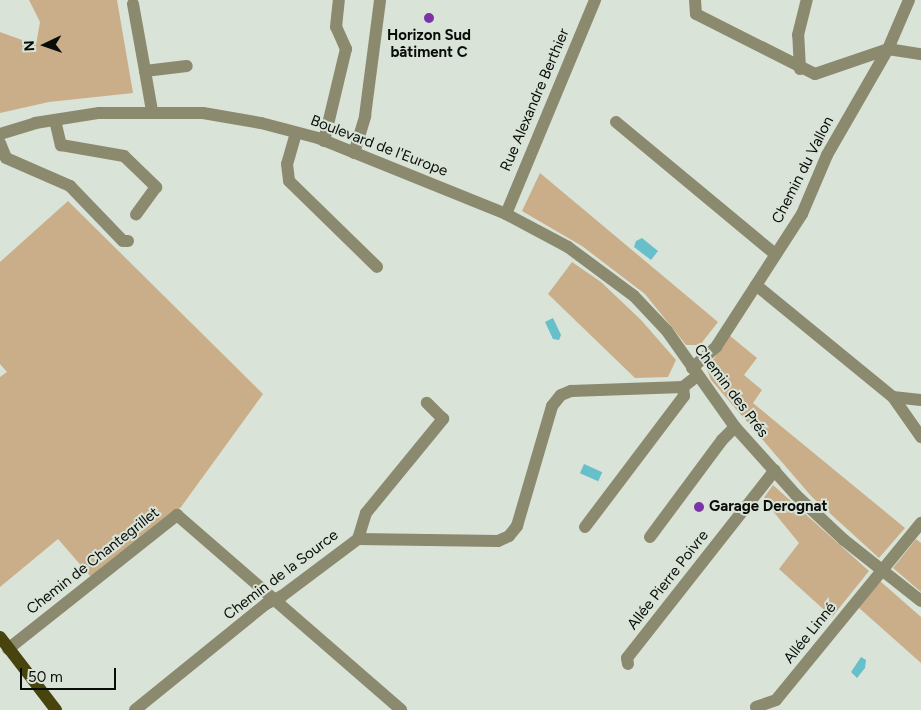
<!DOCTYPE html>
<meta charset="utf-8">
<style>
body{margin:0}
#map{position:relative;width:921px;height:710px;overflow:hidden;background:#d9e3d7;font-family:Figtree,sans-serif}
div>[style]{position:absolute}
[style*='--x']{left:calc(var(--x)*1px);top:calc(var(--y)*1px);width:calc(var(--w)*1px);rotate:calc(var(--a)*1deg)}
.green>*{inset:0;background:#caae8a}
.water>*{inset:0;background:#67bfcc;transform-origin:0 0}
.minor>*{height:12px;margin:-6px;padding:0 6px;transform-origin:6px;border-radius:6px;background:#8b8a6f}
.major>*{height:12px;margin:-6px;padding:0 6px;transform-origin:6px;border-radius:6px;background:#47440d}
.dots>*{width:14px;height:14px;translate:-50% -50%;box-sizing:border-box;border:2px solid #d9e3d7;border-radius:50%}
span{translate:-50% -50%;white-space:nowrap;text-align:center;line-height:1.15;-webkit-text-stroke:4px #d9e3d7;paint-order:stroke}
.poi-label{font-size:15px;color:#090c08;font-weight:700}
.left{translate:0 -50%;text-align:left}
.street-label{font-size:15px;color:#090c08}
.north{position:absolute;left:20px;top:20px;width:50px;height:50px;-webkit-text-stroke:4px #d9e3d7;paint-order:stroke;rotate:267deg;font-size:14px;font-weight:700;line-height:20px;text-align:center;color:#090c08}
.north::after{content:'';display:block;margin:auto;width:18px;height:22px;background:#090c08;clip-path:polygon(50% 0,100% 100%,50% 72%,0 100%)}
.scale{position:absolute;left:20px;top:668px;width:96px;height:22px;box-sizing:border-box;border:2px solid #090c08;border-top:0;padding-left:6px;font-size:15px;line-height:18px;white-space:nowrap;color:#090c08;-webkit-text-stroke:4px #d9e3d7;paint-order:stroke}
</style>
<div id="map">
<div class="green">
<div style="clip-path:polygon(29px 0,117px 0,133px 93px,49px 102px,0 113px,0 32px,36px 45px,40px 22px)"></div>
<div style="clip-path:polygon(540px 173px,718px 322px,700px 345px,686px 345px,645px 294px,582px 246px,522px 211px)"></div>
<div style="clip-path:polygon(68px 201px,263px 394px,181px 507px,91px 577px,58px 539px,0 587px,0 377px,7px 372px,0 364px,0 262px)"></div>
<div style="clip-path:polygon(572px 262px,601px 282px,641px 320px,676px 360px,668px 377px,635px 378px,548px 294px)"></div>
<div style="clip-path:polygon(729px 335px,757px 358px,744px 375px,762px 390px,753px 403px,905px 528px,879px 558px,812px 497px,711px 380px,707px 369px)"></div>
<div style="clip-path:polygon(773px 485px,869px 571px,832px 617px,779px 569px,799px 543px,763px 499px)"></div>
<div style="clip-path:polygon(916px 539px,921px 543px,921px 592px,893px 568px)"></div>
<div style="clip-path:polygon(880px 581px,921px 617px,921px 663px,858px 607px)"></div>
</div>
<div class="water">
<div style="clip-path:polygon(642px 238px,658px 251px,651px 260px,634px 247px,636px 241px)"></div>
<div style="clip-path:polygon(553px 318px,561px 335px,559px 340px,553px 339px,545px 322px)"></div>
<div style="left:584px;top:464px;width:20px;height:10px;rotate:24deg"></div>
<div style="clip-path:polygon(861px 657px,866px 660px,865px 668px,857px 678px,851px 672px)"></div>
</div>
<div class="minor">
<div style="--x:695;--y:0;--w:14;--a:86"></div>
<div style="--x:696;--y:14;--w:133;--a:26.8"></div>
<div style="--x:815;--y:74;--w:77;--a:-18.9"></div>
<div style="--x:888;--y:49;--w:33;--a:9"></div>
<div style="--x:133;--y:4;--w:68;--a:79.8"></div>
<div style="--x:800;--y:69;--w:34;--a:-93"></div>
<div style="--x:798;--y:35;--w:36;--a:-76"></div>
<div style="--x:152;--y:111;--w:41;--a:-99.9"></div>
<div style="--x:145;--y:71;--w:42;--a:-6.8"></div>
<div style="--x:55;--y:120;--w:26;--a:77"></div>
<div style="--x:61;--y:145;--w:64;--a:9.9"></div>
<div style="--x:124;--y:156;--w:45;--a:44.1"></div>
<div style="--x:156;--y:187;--w:34;--a:126"></div>
<div style="--x:616;--y:122;--w:207;--a:39.7"></div>
<div style="--x:296;--y:133;--w:32;--a:106"></div>
<div style="--x:287;--y:164;--w:17;--a:83"></div>
<div style="--x:289;--y:181;--w:123;--a:44.3"></div>
<div style="--x:0;--y:134;--w:37;--a:-17"></div>
<div style="--x:35;--y:123;--w:65;--a:-8.9"></div>
<div style="--x:99;--y:113;--w:104;--a:0"></div>
<div style="--x:203;--y:113;--w:59;--a:9.8"></div>
<div style="--x:261;--y:123;--w:59;--a:14.7"></div>
<div style="--x:318;--y:138;--w:203;--a:22"></div>
<div style="--x:506;--y:214;--w:70;--a:28"></div>
<div style="--x:568;--y:247;--w:82;--a:36.6"></div>
<div style="--x:634;--y:296;--w:48;--a:46.7"></div>
<div style="--x:667;--y:331;--w:118;--a:54.7"></div>
<div style="--x:735;--y:427;--w:91;--a:48.1"></div>
<div style="--x:796;--y:495;--w:66;--a:43.2"></div>
<div style="--x:844;--y:540;--w:98;--a:38.4"></div>
<div style="--x:324;--y:141;--w:95;--a:-76.6"></div>
<div style="--x:346;--y:49;--w:24;--a:-114"></div>
<div style="--x:336;--y:27;--w:27;--a:-84"></div>
<div style="--x:0;--y:143;--w:16;--a:68"></div>
<div style="--x:6;--y:158;--w:70;--a:23.6"></div>
<div style="--x:70;--y:186;--w:76;--a:46.1"></div>
<div style="--x:123;--y:241;--w:5;--a:0"></div>
<div style="--x:354;--y:153;--w:39;--a:-73"></div>
<div style="--x:365;--y:116;--w:117;--a:-82.6"></div>
<div style="--x:506;--y:214;--w:232;--a:-67.4"></div>
<div style="--x:756;--y:285;--w:177;--a:39.3"></div>
<div style="--x:893;--y:397;--w:49;--a:55"></div>
<div style="--x:692;--y:368;--w:32;--a:-41"></div>
<div style="--x:716;--y:347;--w:158;--a:-57.1"></div>
<div style="--x:802;--y:214;--w:64;--a:-67"></div>
<div style="--x:827;--y:155;--w:122;--a:-60.1"></div>
<div style="--x:888;--y:49;--w:53;--a:-66.8"></div>
<div style="--x:893;--y:397;--w:28;--a:6"></div>
<div style="--x:585;--y:527;--w:164;--a:-52.9"></div>
<div style="--x:684;--y:396;--w:9;--a:-96"></div>
<div style="--x:650;--y:537;--w:121;--a:-53.4"></div>
<div style="--x:722;--y:440;--w:18;--a:-45"></div>
<div style="--x:358;--y:539;--w:27;--a:-73"></div>
<div style="--x:366;--y:513;--w:122;--a:-50.7"></div>
<div style="--x:443;--y:419;--w:23;--a:-135"></div>
<div style="--x:8;--y:649;--w:216;--a:-38.4"></div>
<div style="--x:177;--y:515;--w:297;--a:41"></div>
<div style="--x:628;--y:664;--w:6;--a:-99"></div>
<div style="--x:627;--y:658;--w:239;--a:-51.8"></div>
<div style="--x:756;--y:707;--w:21;--a:-19"></div>
<div style="--x:776;--y:700;--w:229;--a:-50.7"></div>
<div style="--x:135;--y:710;--w:169;--a:-39"></div>
<div style="--x:266;--y:604;--w:18;--a:-27"></div>
<div style="--x:282;--y:596;--w:95;--a:-36.9"></div>
<div style="--x:358;--y:539;--w:140;--a:0.8"></div>
<div style="--x:498;--y:541;--w:12;--a:-24"></div>
<div style="--x:509;--y:536;--w:13;--a:-51"></div>
<div style="--x:517;--y:526;--w:125;--a:-73.7"></div>
<div style="--x:552;--y:406;--w:14;--a:-51"></div>
<div style="--x:561;--y:395;--w:11;--a:-22"></div>
<div style="--x:571;--y:391;--w:112;--a:-2"></div>
<div style="--x:683;--y:387;--w:18;--a:-38"></div>
</div>
<div class="major">
<div style="--x:0;--y:637;--w:92;--a:52.5"></div>
</div>
<div class="dots">
<div style="left:429px;top:18px;background:#7c33a5"></div>
<div style="left:699px;top:507px;background:#7c33a5"></div>
</div>
<div class="poi-label">
<span style="left:429px;top:44px">Horizon Sud<br>bâtiment C</span>
<span class="left" style="left:709px;top:507px">Garage Derognat</span>
</div>
<div class="street-label">
<span style="left:535px;top:100px;rotate:-67deg">Rue Alexandre Berthier</span>
<span style="left:379px;top:146px;rotate:21deg">Boulevard de l'Europe</span>
<span style="left:803px;top:170px;rotate:-63deg">Chemin du Vallon</span>
<span style="left:731px;top:391px;rotate:53deg">Chemin des Prés</span>
<span style="left:93px;top:561px;rotate:-38deg">Chemin de Chantegrillet</span>
<span style="left:281px;top:575px;rotate:-37deg">Chemin de la Source</span>
<span style="left:668px;top:580px;rotate:-52deg">Allée Pierre Poivre</span>
<span style="left:810px;top:633px;rotate:-51deg">Allée Linné</span>
</div>
<div class="north">N</div>
<div class="scale">50 m</div>
</div>
